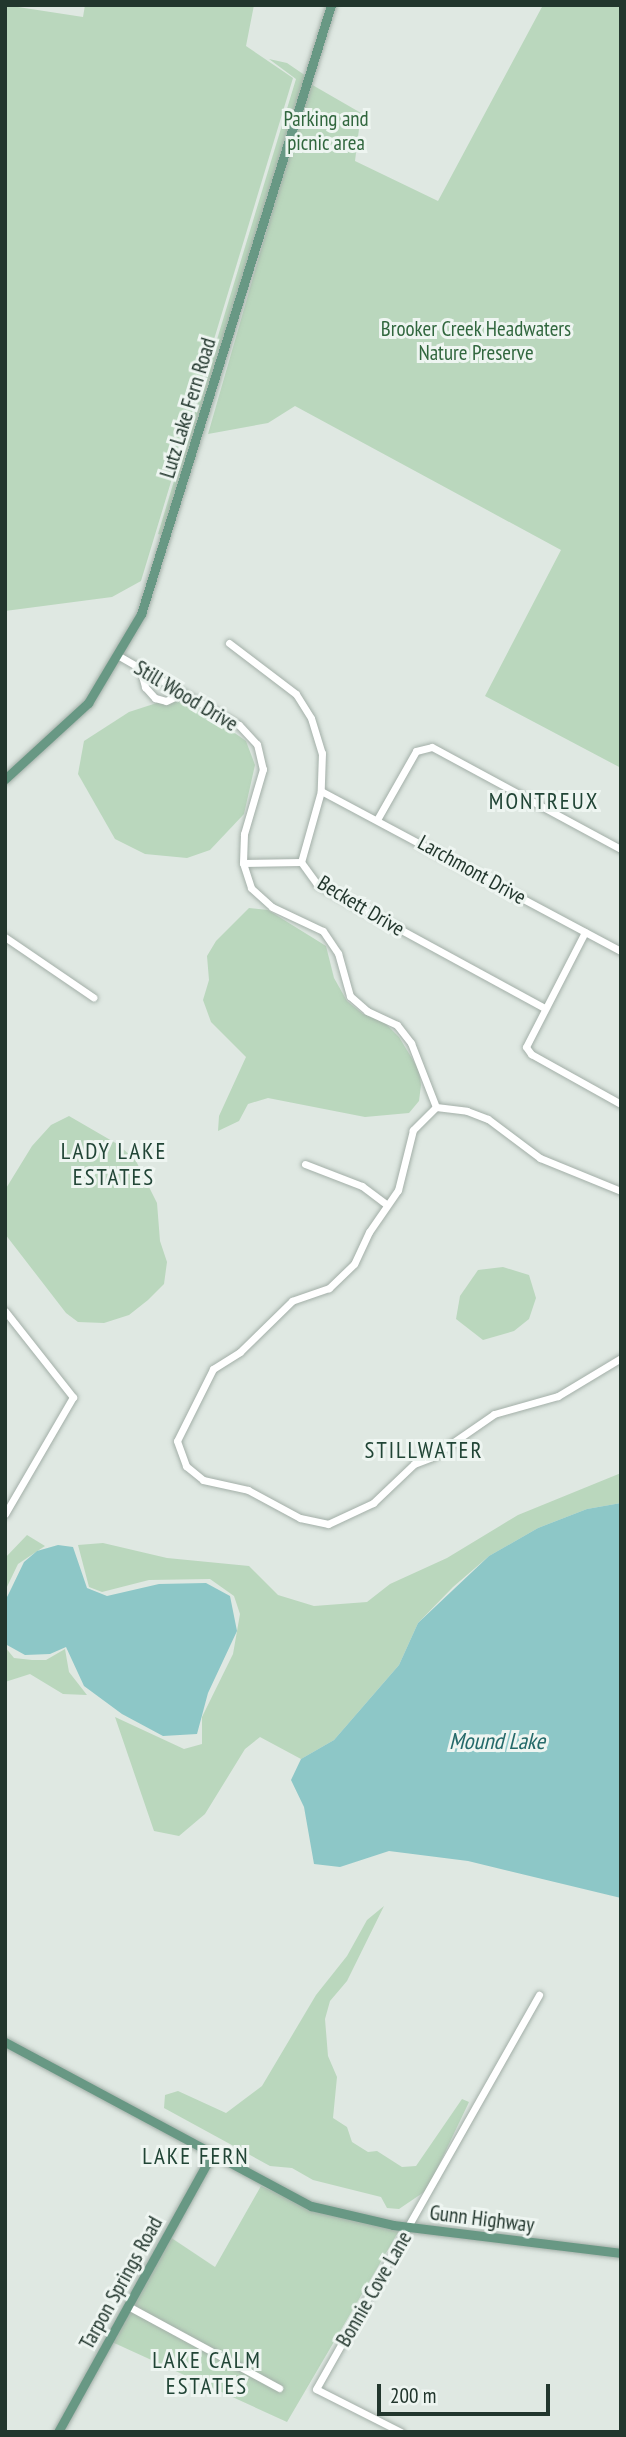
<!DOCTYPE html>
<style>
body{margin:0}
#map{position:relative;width:626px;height:2437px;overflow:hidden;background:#dfe8e2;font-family:"PT Sans Narrow",sans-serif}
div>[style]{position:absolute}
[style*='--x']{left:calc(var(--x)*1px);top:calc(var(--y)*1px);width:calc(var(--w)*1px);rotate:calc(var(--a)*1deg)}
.green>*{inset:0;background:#bad7bd}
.water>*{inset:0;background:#8dc7c7}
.roads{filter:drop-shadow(0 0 2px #a3afa8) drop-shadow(0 0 2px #a3afa8)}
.minor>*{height:7px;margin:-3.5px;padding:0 3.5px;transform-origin:3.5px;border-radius:3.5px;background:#fff}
.major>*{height:9px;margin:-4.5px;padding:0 4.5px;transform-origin:4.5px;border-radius:4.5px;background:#689884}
span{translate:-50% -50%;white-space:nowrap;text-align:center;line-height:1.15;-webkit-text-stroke:6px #eef5f1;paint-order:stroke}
.park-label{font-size:21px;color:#31673e}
.street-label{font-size:21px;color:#22362d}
.neighbourhood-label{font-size:23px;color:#214536;letter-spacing:2px}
.water-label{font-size:23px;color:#246969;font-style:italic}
.frame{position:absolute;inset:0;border:7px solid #22362d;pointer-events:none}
.scale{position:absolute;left:377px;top:2384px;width:173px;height:32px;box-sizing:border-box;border:4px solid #22362d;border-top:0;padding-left:9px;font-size:21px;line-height:24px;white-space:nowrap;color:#22362d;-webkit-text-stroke:5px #eef5f1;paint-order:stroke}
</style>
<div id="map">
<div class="green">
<div style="clip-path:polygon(5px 5px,83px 17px,85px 5px,254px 5px,246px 46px,293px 78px,141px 581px,112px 597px,5px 611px)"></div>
<div style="clip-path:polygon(543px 5px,621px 5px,621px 768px,485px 696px,561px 550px,295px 406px,268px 423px,208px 434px,309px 83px,361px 113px,355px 161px,438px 201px)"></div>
<div style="clip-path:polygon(269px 59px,287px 63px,306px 76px,162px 535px,158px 534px,296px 79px)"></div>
<div style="clip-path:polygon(169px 699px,191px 702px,246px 741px,255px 765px,244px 814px,210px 850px,187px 858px,145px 854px,115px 839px,78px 774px,84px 741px,129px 712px)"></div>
<div style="clip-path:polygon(249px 908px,268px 910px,326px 946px,334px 978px,347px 1001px,363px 1014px,381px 1019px,399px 1037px,419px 1070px,421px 1085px,419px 1101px,409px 1113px,365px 1117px,268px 1098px,248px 1104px,239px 1121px,218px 1131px,219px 1116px,246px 1057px,211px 1022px,203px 1000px,209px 980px,207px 956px,216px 941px)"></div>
<div style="clip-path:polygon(69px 1116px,119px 1145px,136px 1161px,157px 1203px,160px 1241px,167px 1262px,164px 1284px,148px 1300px,129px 1315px,104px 1323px,78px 1322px,66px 1313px,5px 1234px,5px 1190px,32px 1146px,51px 1125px)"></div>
<div style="clip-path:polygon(503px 1267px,529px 1275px,536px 1298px,529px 1319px,514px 1331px,483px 1340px,456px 1319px,460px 1296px,478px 1270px)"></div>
<div style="clip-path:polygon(621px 1473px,621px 1503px,587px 1509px,538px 1528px,489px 1556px,453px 1587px,418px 1623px,399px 1665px,334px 1740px,301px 1759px,260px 1737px,245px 1749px,205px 1814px,179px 1836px,154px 1831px,115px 1717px,184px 1749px,202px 1744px,202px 1717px,233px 1654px,240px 1614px,234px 1596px,210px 1579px,149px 1580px,102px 1592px,89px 1587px,78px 1545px,103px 1543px,167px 1558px,249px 1566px,278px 1595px,314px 1606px,367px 1602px,390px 1584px,447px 1558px,518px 1515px)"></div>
<div style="clip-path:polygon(27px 1535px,45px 1546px,18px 1564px,5px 1591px,5px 1558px)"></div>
<div style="clip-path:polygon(5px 1647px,14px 1658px,32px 1660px,46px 1660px,65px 1649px,69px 1672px,87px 1695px,63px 1694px,30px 1674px,5px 1682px)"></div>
<div style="clip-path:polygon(384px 1906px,347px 1981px,330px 2001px,325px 2019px,328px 2056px,337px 2077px,333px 2118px,347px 2127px,352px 2142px,368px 2152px,377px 2151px,402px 2167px,416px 2166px,462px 2099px,469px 2102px,427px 2190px,399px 2209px,387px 2208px,381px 2197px,313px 2180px,292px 2168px,270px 2166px,164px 2108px,165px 2095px,178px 2091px,226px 2113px,262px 2086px,316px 1995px,347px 1956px,367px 1920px)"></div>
<div style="clip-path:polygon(261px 2186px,323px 2214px,400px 2229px,287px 2422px,112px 2342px,129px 2310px,280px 2392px,282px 2387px,132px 2305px,170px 2237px,215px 2267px)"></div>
</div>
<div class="water">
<div style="clip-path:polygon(621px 1503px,621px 1898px,468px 1861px,389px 1851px,340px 1867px,314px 1864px,304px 1807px,291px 1780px,301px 1759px,334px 1740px,399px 1665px,418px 1623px,489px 1556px,538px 1528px,587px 1509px)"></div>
<div style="clip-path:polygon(58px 1545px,73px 1547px,87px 1588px,107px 1596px,159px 1584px,206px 1583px,230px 1596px,237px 1631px,208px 1693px,197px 1734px,163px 1736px,122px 1714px,84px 1686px,66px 1647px,50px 1654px,25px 1655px,7px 1645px,5px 1601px,11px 1589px,24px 1562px,37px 1551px)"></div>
</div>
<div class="roads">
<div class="minor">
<div style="--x:229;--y:643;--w:84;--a:37.3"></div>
<div style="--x:296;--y:694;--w:28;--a:58"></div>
<div style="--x:311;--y:718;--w:37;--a:73"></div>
<div style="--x:322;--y:753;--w:38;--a:92"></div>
<div style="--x:321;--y:791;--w:74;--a:105.7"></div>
<div style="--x:301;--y:862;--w:27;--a:54"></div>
<div style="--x:317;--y:884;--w:259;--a:28.6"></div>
<div style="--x:119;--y:656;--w:138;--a:29.9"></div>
<div style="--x:239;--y:725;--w:26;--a:47"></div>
<div style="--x:257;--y:744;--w:26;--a:77"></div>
<div style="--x:263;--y:769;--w:68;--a:106.3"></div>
<div style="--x:244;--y:834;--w:29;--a:92"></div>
<div style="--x:243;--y:863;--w:26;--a:72"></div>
<div style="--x:251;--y:888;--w:28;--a:42"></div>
<div style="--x:272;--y:907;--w:56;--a:25.2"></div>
<div style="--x:323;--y:931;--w:27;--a:56"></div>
<div style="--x:338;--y:953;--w:45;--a:74.4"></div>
<div style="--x:350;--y:996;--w:23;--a:41"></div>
<div style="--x:367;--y:1011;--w:33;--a:25"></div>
<div style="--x:397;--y:1025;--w:23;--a:52"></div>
<div style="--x:411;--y:1043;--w:69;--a:68.7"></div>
<div style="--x:140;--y:668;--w:20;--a:75"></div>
<div style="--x:145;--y:687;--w:15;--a:48"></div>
<div style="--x:155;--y:698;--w:11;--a:15"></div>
<div style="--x:166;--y:701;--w:19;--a:-25"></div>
<div style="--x:321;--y:791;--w:340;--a:28.1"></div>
<div style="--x:378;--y:818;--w:77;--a:-60.4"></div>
<div style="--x:416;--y:751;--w:16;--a:-14"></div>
<div style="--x:432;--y:747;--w:215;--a:28.4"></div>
<div style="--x:243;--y:863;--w:58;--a:-1"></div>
<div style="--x:585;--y:932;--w:129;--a:117.2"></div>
<div style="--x:526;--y:1047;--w:9;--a:54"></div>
<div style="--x:531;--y:1054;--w:103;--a:29.1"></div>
<div style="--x:5;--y:937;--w:107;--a:34.3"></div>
<div style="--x:436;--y:1107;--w:33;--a:135"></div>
<div style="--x:413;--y:1130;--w:62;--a:104"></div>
<div style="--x:398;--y:1190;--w:51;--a:124.6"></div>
<div style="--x:369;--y:1232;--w:35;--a:115"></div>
<div style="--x:354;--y:1264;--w:35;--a:136"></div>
<div style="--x:329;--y:1288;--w:39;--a:161"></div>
<div style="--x:292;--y:1301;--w:73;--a:135.6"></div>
<div style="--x:240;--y:1352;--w:32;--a:148"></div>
<div style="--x:213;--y:1369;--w:80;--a:116.6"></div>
<div style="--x:177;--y:1441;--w:27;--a:70"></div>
<div style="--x:186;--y:1466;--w:22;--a:39"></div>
<div style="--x:203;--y:1480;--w:46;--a:12.5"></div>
<div style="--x:248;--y:1490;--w:59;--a:28.3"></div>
<div style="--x:300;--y:1518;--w:29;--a:12"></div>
<div style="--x:328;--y:1524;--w:50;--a:-25"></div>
<div style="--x:373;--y:1503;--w:57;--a:-43.6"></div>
<div style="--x:414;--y:1464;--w:19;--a:-21"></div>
<div style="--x:432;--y:1457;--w:75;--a:-34.7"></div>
<div style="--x:494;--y:1414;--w:66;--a:-15.7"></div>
<div style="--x:558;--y:1396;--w:74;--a:-31.1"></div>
<div style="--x:436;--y:1107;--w:31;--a:7"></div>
<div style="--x:467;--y:1111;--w:22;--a:21"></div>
<div style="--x:488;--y:1119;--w:65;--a:36.9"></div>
<div style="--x:540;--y:1158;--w:87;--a:22.2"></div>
<div style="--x:305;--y:1164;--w:61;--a:21.1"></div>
<div style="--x:362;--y:1186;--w:31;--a:37"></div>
<div style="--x:5;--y:1311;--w:110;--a:51.7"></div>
<div style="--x:73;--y:1397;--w:135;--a:120.2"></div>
<div style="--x:128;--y:2306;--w:172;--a:28.5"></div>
<div style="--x:401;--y:2432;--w:95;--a:-153.2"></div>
<div style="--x:316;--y:2389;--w:453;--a:-60.5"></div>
</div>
<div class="major">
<div style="--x:5;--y:779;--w:113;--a:-42.5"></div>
<div style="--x:88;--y:703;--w:104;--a:-59.2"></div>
<div style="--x:141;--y:614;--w:638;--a:-72.67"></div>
<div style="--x:5;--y:2042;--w:347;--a:28.2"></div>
<div style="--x:311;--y:2206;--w:84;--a:13"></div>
<div style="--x:393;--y:2225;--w:230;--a:7"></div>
<div style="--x:58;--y:2432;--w:320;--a:-61"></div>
</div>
</div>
<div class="park-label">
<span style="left:326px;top:131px">Parking and<br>picnic area</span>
<span style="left:476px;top:341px">Brooker Creek Headwaters<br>Nature Preserve</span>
</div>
<div class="street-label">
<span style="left:188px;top:408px;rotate:-73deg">Lutz Lake Fern Road</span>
<span style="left:186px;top:696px;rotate:31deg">Still Wood Drive</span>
<span style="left:472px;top:870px;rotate:29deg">Larchmont Drive</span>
<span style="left:361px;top:906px;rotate:31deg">Beckett Drive</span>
<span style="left:482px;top:2219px;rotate:7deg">Gunn Highway</span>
<span style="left:121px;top:2283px;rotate:-61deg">Tarpon Springs Road</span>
<span style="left:374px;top:2289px;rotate:-60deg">Bonnie Cove Lane</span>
</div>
<div class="neighbourhood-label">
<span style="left:544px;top:801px">MONTREUX</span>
<span style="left:114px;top:1164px">LADY LAKE<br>ESTATES</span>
<span style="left:424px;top:1450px">STILLWATER</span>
<span style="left:196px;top:2156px">LAKE FERN</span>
<span style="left:207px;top:2373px">LAKE CALM<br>ESTATES</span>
</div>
<div class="water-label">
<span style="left:497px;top:1741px">Mound Lake</span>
</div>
<div class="frame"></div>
<div class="scale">200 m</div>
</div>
